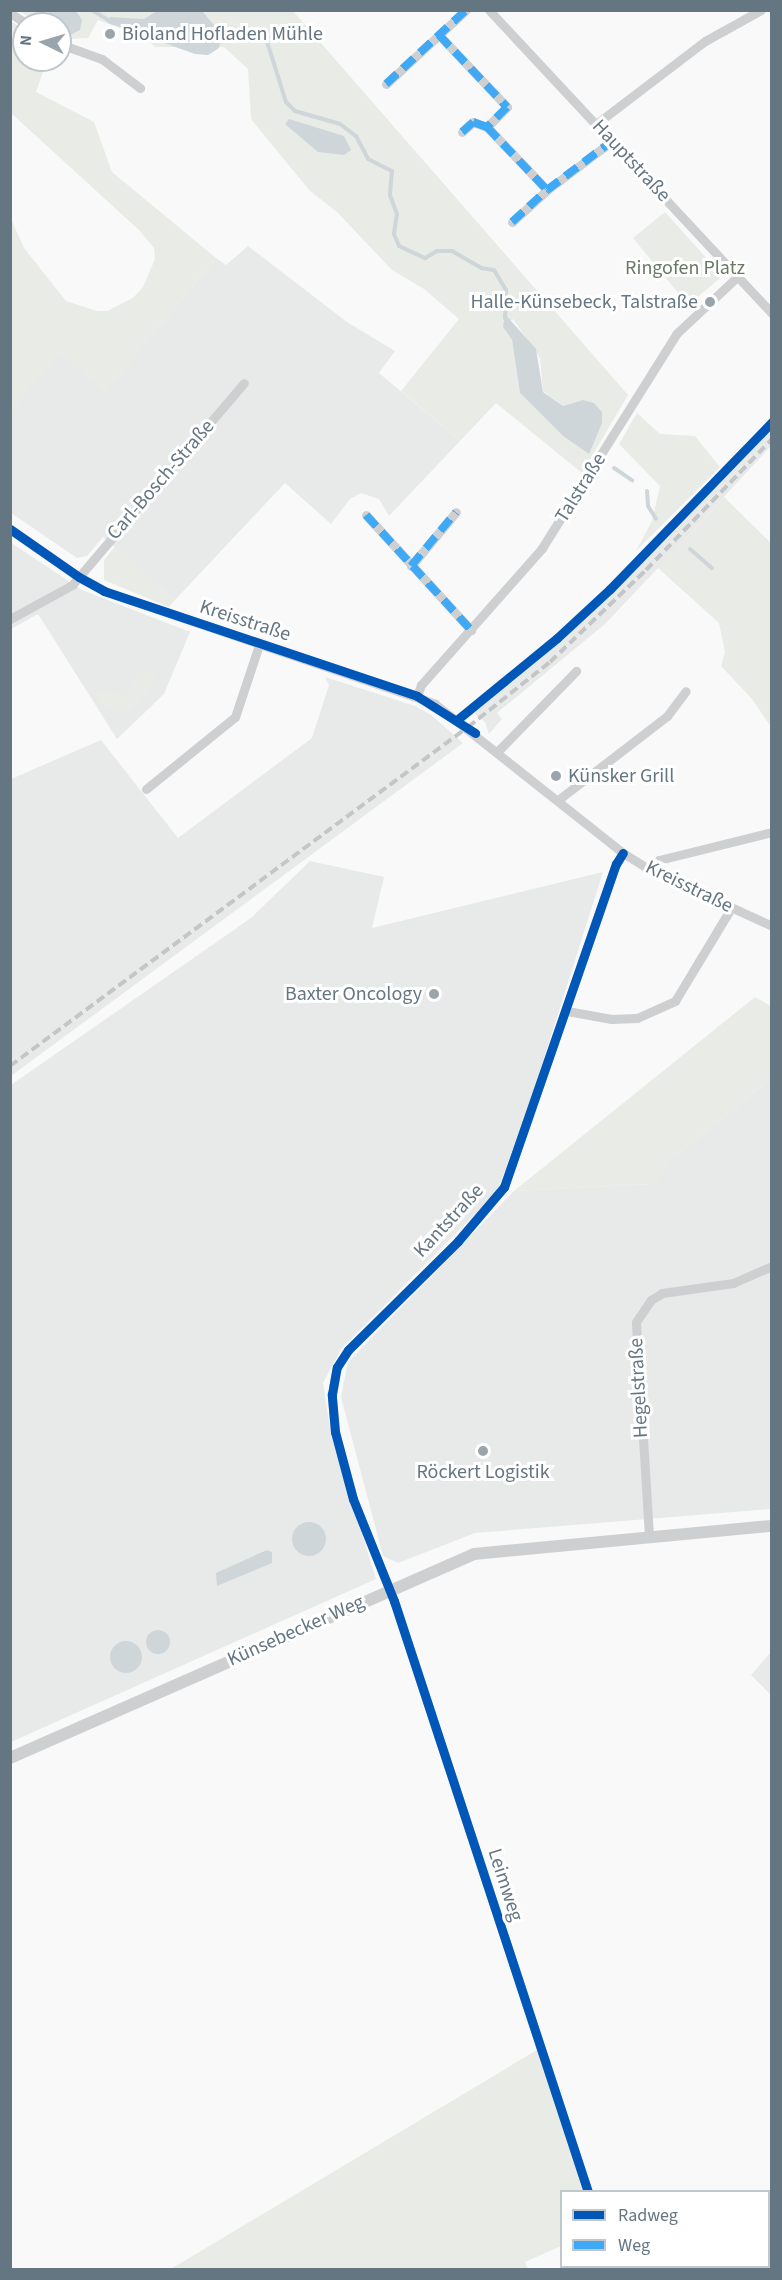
<!DOCTYPE html>
<meta charset="utf-8">
<style>
body{margin:0}
#map{position:relative;width:782px;height:2280px;overflow:hidden;background:#f9f9f9;font-family:"Source Sans 3",sans-serif}
div>[style]{position:absolute}
[style*='--x']{left:calc(var(--x)*1px);top:calc(var(--y)*1px);width:calc(var(--w)*1px);rotate:calc(var(--a)*1deg)}
.built>*{inset:0;background:#e8e9e9}
.green>*{inset:0;background:#e8ebe6}
.water>*{inset:0;background:#ced6d9}
.round{border-radius:50%}
.stream>*{height:4px;margin:-2px;padding:0 2px;transform-origin:2px;border-radius:2px;background:#ced6d9}
.minor>*{height:9px;margin:-4.5px;padding:0 4.5px;transform-origin:4.5px;border-radius:4.5px;background:#cecfd0}
.tertiary>*{height:12px;margin:-6px;padding:0 6px;transform-origin:6px;border-radius:6px;background:#cecfd0}
.rail>*{height:4px;margin-top:-2px;transform-origin:0;background:repeating-linear-gradient(90deg,#c3c5c6 0 9px,transparent 0 13.5px)}
.quiet>*{height:8px;margin-top:-4px;transform-origin:0;background:repeating-linear-gradient(90deg,#3fa9f5 0 15px,transparent 0 23px)}
.cycleway>*{height:9px;margin:-4.5px;padding:0 4.5px;transform-origin:4.5px;border-radius:4.5px;background:#0057b8}
.dots>*{width:16px;height:16px;translate:-50% -50%;box-sizing:border-box;border:3px solid #fff;border-radius:50%}
span{translate:-50% -50%;white-space:nowrap;text-align:center;line-height:1.15;-webkit-text-stroke:6px #fff;paint-order:stroke}
.poi-label{font-size:20px;color:#657683}
.left{translate:0 -50%;text-align:left}
.right{translate:-100% -50%;text-align:right}
.street-label{font-size:20px;color:#657683}
.park-label{font-size:20px;color:#687a64}
.frame{position:absolute;inset:0;border:12px solid #657683;pointer-events:none}
.legend{position:absolute;left:560px;top:2190px;width:210px;height:78px;box-sizing:border-box;background:#fff;border:2px solid #c1c8cd;margin:0;padding:8px 10px;list-style:none;font-size:18px;color:#657683}
.legend li{display:flex;align-items:center;gap:12px;height:30px}
.legend b{width:30px;border:2px solid #c1c8cd}
.north{position:absolute;left:12px;top:12px;width:60px;height:60px;box-sizing:border-box;background:#fff;border:2px solid #c1c8cd;border-radius:50%;rotate:275deg;font-size:16px;font-weight:700;line-height:24px;text-align:center;color:#657683}
.north::after{content:'';display:block;margin:auto;width:21px;height:27px;background:#99a4ac;clip-path:polygon(50% 0,100% 100%,50% 72%,0 100%)}
</style>
<div id="map">
<div class="built">
<div style="clip-path:polygon(248px 246px,347px 322px,395px 351px,379px 373px,460px 441px,389px 516px,379px 499px,361px 493px,350px 499px,331px 524px,285px 483px,175px 600px,103px 537px,87px 556px,77px 558px,11px 513px,11px 410px,60px 352px,105px 391px,216px 258px,226px 265px)"></div>
<div style="clip-path:polygon(771px 430px,771px 446px,658px 568px,605px 624px,497px 713px,502px 719px,489px 734px,485px 722px,474px 713px,604px 602px)"></div>
<div style="clip-path:polygon(10px 542px,82px 590px,190px 632px,164px 694px,117px 739px,38px 614px,11px 629px)"></div>
<div style="clip-path:polygon(325px 677px,415px 706px,431px 715px,463px 743px,11px 1076px,11px 779px,101px 740px,178px 838px,312px 738px,329px 685px)"></div>
<div style="clip-path:polygon(310px 861px,384px 877px,372px 928px,603px 872px,532px 1096px,497px 1192px,341px 1349px,323px 1383px,331px 1435px,376px 1579px,11px 1742px,11px 1085px,251px 918px)"></div>
<div style="clip-path:polygon(771px 1079px,771px 1509px,475px 1533px,398px 1563px,383px 1556px,341px 1397px,348px 1362px,514px 1191px,653px 1184px,672px 1159px)"></div>
<div style="clip-path:polygon(771px 1652px,771px 1695px,751px 1675px)"></div>
</div>
<div class="green">
<div style="clip-path:polygon(evenodd,19px 11px,293px 11px,628px 395px,582px 473px,496px 403px,460px 441px,401px 391px,459px 319px,424px 289px,392px 270px,337px 212px,310px 191px,251px 119px,248px 69px,224px 47px,155px 47px,143px 36px,98px 20px,88px 38px,67px 39px,60px 35px,60px 24px,40px 24px,19px 11px,513px 319px,540px 358px,543px 391px,563px 406px,583px 400px,594px 403px,602px 412px,589px 454px,563px 436px,520px 393px,512px 340px,503px 327px,513px 319px)"></div>
<div style="clip-path:polygon(10px 21px,24px 29px,24px 60px,47px 60px,36px 92px,94px 122px,112px 172px,216px 258px,105px 391px,60px 353px,11px 410px,11px 219px,24px 248px,66px 301px,97px 311px,107px 311px,133px 298px,143px 287px,155px 259px,154px 248px,139px 230px,11px 113px)"></div>
<div style="clip-path:polygon(665px 212px,719px 272px,719px 279px,688px 305px,633px 238px)"></div>
<div style="clip-path:polygon(637px 413px,660px 434px,695px 436px,720px 467px,636px 551px,652px 521px,660px 486px,619px 444px)"></div>
<div style="clip-path:polygon(724px 497px,771px 543px,771px 727px,752px 699px,721px 666px,725px 652px,719px 623px,658px 568px)"></div>
<div style="clip-path:polygon(115px 547px,175px 600px,169px 607px,104px 580px,104px 560px)"></div>
<div style="clip-path:polygon(140px 669px,156px 676px,150px 689px,130px 711px,113px 711px,100px 702px,96px 691px,127px 695px)"></div>
<div style="clip-path:polygon(755px 997px,771px 1006px,771px 1079px,672px 1159px,653px 1184px,514px 1191px)"></div>
<div style="clip-path:polygon(537px 2050px,584px 2191px,562px 2192px,561px 2246px,525px 2262px,528px 2269px,169px 2270px)"></div>
</div>
<div class="water">
<div style="clip-path:polygon(48px 11px,76px 11px,82px 20px,80px 30px,70px 35px,61px 30px)"></div>
<div style="clip-path:polygon(157px 11px,203px 12px,222px 35px,219px 48px,208px 55px,195px 54px,108px 23px,110px 17px,144px 19px)"></div>
<div style="clip-path:polygon(289px 119px,344px 136px,351px 150px,344px 155px,318px 152px,285px 124px)"></div>
<div style="clip-path:polygon(505px 314px,536px 349px,543px 392px,563px 406px,583px 400px,594px 403px,602px 412px,602px 423px,589px 454px,563px 436px,520px 393px,512px 340px,503px 327px)"></div>
<div class="round" style="left:292px;top:1522px;width:34px;height:34px"></div>
<div style="clip-path:polygon(267px 1550px,272px 1552px,272px 1563px,217px 1586px,216px 1573px)"></div>
<div class="round" style="left:146px;top:1630px;width:24px;height:24px"></div>
<div class="round" style="left:110px;top:1641px;width:32px;height:32px"></div>
</div>
<div class="stream">
<div style="--x:92;--y:10;--w:22;--a:32"></div>
<div style="--x:219;--y:34;--w:30;--a:-6"></div>
<div style="--x:249;--y:31;--w:16;--a:14"></div>
<div style="--x:265;--y:35;--w:70;--a:72.6"></div>
<div style="--x:286;--y:102;--w:13;--a:45"></div>
<div style="--x:295;--y:111;--w:47;--a:16.1"></div>
<div style="--x:340;--y:124;--w:20;--a:37"></div>
<div style="--x:356;--y:136;--w:26;--a:62"></div>
<div style="--x:368;--y:159;--w:27;--a:27"></div>
<div style="--x:392;--y:171;--w:24;--a:95"></div>
<div style="--x:390;--y:195;--w:20;--a:70"></div>
<div style="--x:397;--y:214;--w:20;--a:99"></div>
<div style="--x:394;--y:234;--w:13;--a:67"></div>
<div style="--x:399;--y:246;--w:29;--a:25"></div>
<div style="--x:425;--y:258;--w:14;--a:-30"></div>
<div style="--x:437;--y:251;--w:15;--a:0"></div>
<div style="--x:452;--y:251;--w:34;--a:30"></div>
<div style="--x:481;--y:268;--w:13;--a:9"></div>
<div style="--x:494;--y:270;--w:23;--a:59"></div>
<div style="--x:506;--y:290;--w:28;--a:92"></div>
<div style="--x:614;--y:468;--w:22;--a:34"></div>
<div style="--x:647;--y:491;--w:15;--a:86"></div>
<div style="--x:648;--y:506;--w:15;--a:58"></div>
<div style="--x:690;--y:549;--w:29;--a:41"></div>
</div>
<div class="minor">
<div style="--x:489;--y:10;--w:415;--a:47"></div>
<div style="--x:10;--y:13;--w:20;--a:33"></div>
<div style="--x:439;--y:35;--w:99;--a:46.6"></div>
<div style="--x:507;--y:107;--w:28;--a:135"></div>
<div style="--x:487;--y:127;--w:87;--a:46.4"></div>
<div style="--x:60;--y:44;--w:45;--a:19.7"></div>
<div style="--x:102;--y:59;--w:48;--a:37.3"></div>
<div style="--x:386;--y:84;--w:109;--a:-42.8"></div>
<div style="--x:596;--y:124;--w:137;--a:-37.3"></div>
<div style="--x:705;--y:41;--w:64;--a:-29"></div>
<div style="--x:462;--y:132;--w:15;--a:-42"></div>
<div style="--x:473;--y:122;--w:15;--a:20"></div>
<div style="--x:512;--y:222;--w:47;--a:-42.4"></div>
<div style="--x:547;--y:190;--w:81;--a:-37"></div>
<div style="--x:366;--y:515;--w:156;--a:47.6"></div>
<div style="--x:10;--y:529;--w:84;--a:34.8"></div>
<div style="--x:79;--y:577;--w:29;--a:29"></div>
<div style="--x:104;--y:591;--w:350;--a:18.8"></div>
<div style="--x:435;--y:704;--w:240;--a:38.4"></div>
<div style="--x:623;--y:853;--w:34;--a:32"></div>
<div style="--x:652;--y:871;--w:132;--a:24.6"></div>
<div style="--x:411;--y:566;--w:70;--a:-50.2"></div>
<div style="--x:10;--y:619;--w:71;--a:-28.7"></div>
<div style="--x:72;--y:585;--w:265;--a:-49.6"></div>
<div style="--x:417;--y:696;--w:12;--a:-70"></div>
<div style="--x:421;--y:685;--w:183;--a:-48.5"></div>
<div style="--x:542;--y:548;--w:252;--a:-57.9"></div>
<div style="--x:676;--y:334;--w:85;--a:-43.1"></div>
<div style="--x:498;--y:751;--w:112;--a:-45.7"></div>
<div style="--x:146;--y:789;--w:114;--a:-39"></div>
<div style="--x:235;--y:717;--w:76;--a:-71.6"></div>
<div style="--x:558;--y:800;--w:138;--a:-37.6"></div>
<div style="--x:667;--y:716;--w:31;--a:-53"></div>
<div style="--x:652;--y:871;--w:13;--a:-58"></div>
<div style="--x:659;--y:860;--w:116;--a:-13.9"></div>
<div style="--x:567;--y:1011;--w:45;--a:10.3"></div>
<div style="--x:611;--y:1019;--w:26;--a:-2"></div>
<div style="--x:637;--y:1018;--w:42;--a:-24.1"></div>
<div style="--x:675;--y:1001;--w:109;--a:-58.9"></div>
<div style="--x:649;--y:1536;--w:214;--a:-93.5"></div>
<div style="--x:636;--y:1322;--w:27;--a:-56"></div>
<div style="--x:651;--y:1300;--w:13;--a:-32"></div>
<div style="--x:662;--y:1293;--w:72;--a:-8"></div>
<div style="--x:733;--y:1283;--w:43;--a:-23.6"></div>
<div style="--x:588;--y:2192;--w:622;--a:-108.17"></div>
<div style="--x:394;--y:1601;--w:110;--a:-111.9"></div>
<div style="--x:353;--y:1499;--w:69;--a:-105"></div>
<div style="--x:335;--y:1432;--w:38;--a:-95"></div>
<div style="--x:332;--y:1394;--w:27;--a:-80"></div>
<div style="--x:337;--y:1367;--w:20;--a:-57"></div>
<div style="--x:348;--y:1350;--w:155;--a:-44.7"></div>
<div style="--x:458;--y:1241;--w:71;--a:-49.6"></div>
<div style="--x:504;--y:1187;--w:342;--a:-70.9"></div>
<div style="--x:616;--y:864;--w:13;--a:-58"></div>
<div style="--x:613;--y:2266;--w:4;--a:76"></div>
</div>
<div class="tertiary">
<div style="--x:10;--y:1758;--w:507;--a:-23.73"></div>
<div style="--x:474;--y:1554;--w:299;--a:-5.4"></div>
</div>
<div class="rail">
<div style="--x:10;--y:1066;--w:570;--a:-36.51"></div>
<div style="--x:468;--y:727;--w:105;--a:-38.4"></div>
<div style="--x:550;--y:662;--w:133;--a:-43.8"></div>
<div style="--x:646;--y:570;--w:182;--a:-46.1"></div>
</div>
<div class="quiet">
<div style="--x:439;--y:35;--w:99;--a:46.6"></div>
<div style="--x:507;--y:107;--w:28;--a:135"></div>
<div style="--x:487;--y:127;--w:87;--a:46.4"></div>
<div style="--x:386;--y:84;--w:109;--a:-42.8"></div>
<div style="--x:462;--y:132;--w:15;--a:-42"></div>
<div style="--x:473;--y:122;--w:15;--a:20"></div>
<div style="--x:512;--y:222;--w:47;--a:-42.4"></div>
<div style="--x:547;--y:190;--w:81;--a:-37"></div>
<div style="--x:366;--y:515;--w:156;--a:47.6"></div>
<div style="--x:411;--y:566;--w:70;--a:-50.2"></div>
</div>
<div class="cycleway">
<div style="--x:10;--y:529;--w:84;--a:34.8"></div>
<div style="--x:79;--y:577;--w:29;--a:29"></div>
<div style="--x:104;--y:591;--w:330;--a:18.5"></div>
<div style="--x:417;--y:696;--w:69;--a:32.5"></div>
<div style="--x:458;--y:719;--w:128;--a:-39.3"></div>
<div style="--x:557;--y:638;--w:72;--a:-42.8"></div>
<div style="--x:610;--y:589;--w:233;--a:-45.9"></div>
<div style="--x:588;--y:2192;--w:622;--a:-108.17"></div>
<div style="--x:394;--y:1601;--w:110;--a:-111.9"></div>
<div style="--x:353;--y:1499;--w:69;--a:-105"></div>
<div style="--x:335;--y:1432;--w:38;--a:-95"></div>
<div style="--x:332;--y:1394;--w:27;--a:-80"></div>
<div style="--x:337;--y:1367;--w:20;--a:-57"></div>
<div style="--x:348;--y:1350;--w:155;--a:-44.7"></div>
<div style="--x:458;--y:1241;--w:71;--a:-49.6"></div>
<div style="--x:504;--y:1187;--w:342;--a:-70.9"></div>
<div style="--x:616;--y:864;--w:13;--a:-58"></div>
</div>
<div class="dots">
<div style="left:110px;top:34px;background:#99a4ac"></div>
<div style="left:710px;top:302px;background:#99a4ac"></div>
<div style="left:556px;top:776px;background:#99a4ac"></div>
<div style="left:434px;top:994px;background:#99a4ac"></div>
<div style="left:483px;top:1451px;background:#99a4ac"></div>
</div>
<div class="poi-label">
<span class="left" style="left:122px;top:34px">Bioland Hofladen Mühle</span>
<span class="right" style="left:698px;top:302px">Halle-Künsebeck, Talstraße</span>
<span class="left" style="left:568px;top:776px">Künsker Grill</span>
<span class="right" style="left:422px;top:994px">Baxter Oncology</span>
<span style="left:483px;top:1472px">Röckert Logistik</span>
</div>
<div class="street-label">
<span style="left:631px;top:161px;rotate:47deg">Hauptstraße</span>
<span style="left:161px;top:480px;rotate:-49deg">Carl-Bosch-Straße</span>
<span style="left:581px;top:488px;rotate:-58deg">Talstraße</span>
<span style="left:245px;top:621px;rotate:18deg">Kreisstraße</span>
<span style="left:689px;top:887px;rotate:26deg">Kreisstraße</span>
<span style="left:449px;top:1221px;rotate:-47deg">Kantstraße</span>
<span style="left:639px;top:1388px;rotate:-93deg">Hegelstraße</span>
<span style="left:296px;top:1631px;rotate:-24deg">Künsebecker Weg</span>
<span style="left:505px;top:1885px;rotate:72deg">Leimweg</span>
</div>
<div class="park-label">
<span style="left:685px;top:268px">Ringofen Platz</span>
</div>
<div class="frame"></div>
<ul class="legend">
<li><b style="height:8px;background:#0057b8"></b>Radweg</li>
<li><b style="height:8px;background:#3fa9f5"></b>Weg</li>
</ul>
<div class="north">N</div>
</div>
